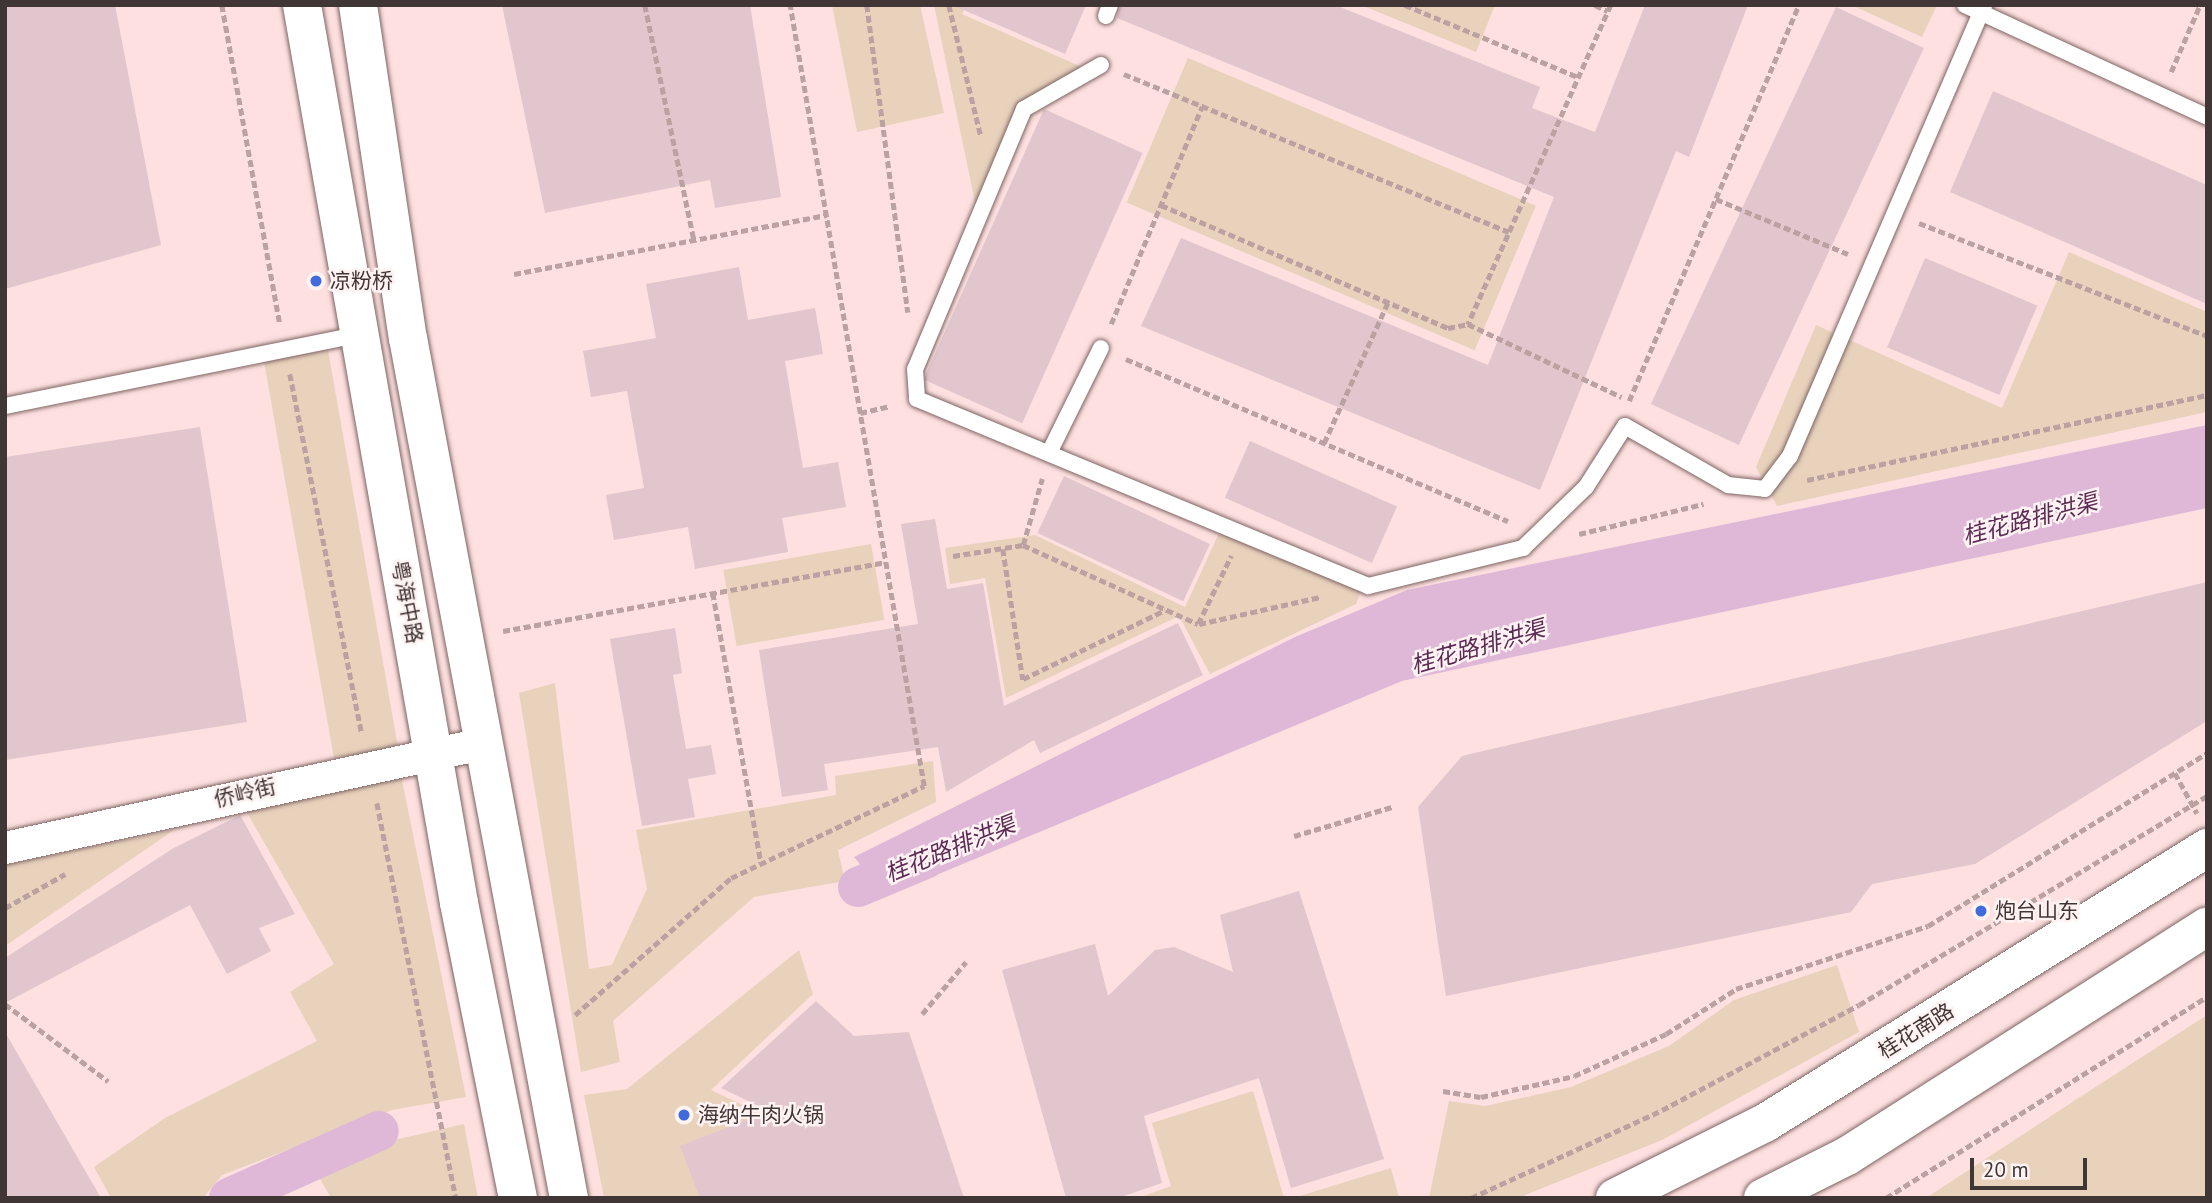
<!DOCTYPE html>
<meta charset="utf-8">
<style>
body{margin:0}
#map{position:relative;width:2212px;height:1203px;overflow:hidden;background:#fde0df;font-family:"PT Sans","Noto Sans SC",sans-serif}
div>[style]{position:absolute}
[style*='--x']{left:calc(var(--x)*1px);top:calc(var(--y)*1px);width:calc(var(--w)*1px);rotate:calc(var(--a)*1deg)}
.green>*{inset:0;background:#e8d2bc;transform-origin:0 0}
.water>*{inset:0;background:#e0b8d7}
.canal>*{height:40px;margin:-20px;padding:0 20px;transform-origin:20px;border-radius:20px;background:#e0b8d7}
.building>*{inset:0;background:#e1c6ce;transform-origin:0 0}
.path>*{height:4.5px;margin-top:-2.25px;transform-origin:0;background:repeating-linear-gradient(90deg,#b9a2a1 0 7px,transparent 0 10.5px)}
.roads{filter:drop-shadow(0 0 2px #7d6463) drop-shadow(0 0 2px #7d6463)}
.service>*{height:16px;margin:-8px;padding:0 8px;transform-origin:8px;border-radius:8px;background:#fff}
.minor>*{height:32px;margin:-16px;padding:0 16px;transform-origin:16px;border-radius:16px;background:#fff}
.secondary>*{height:38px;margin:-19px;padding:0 19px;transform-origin:19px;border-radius:19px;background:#fff}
.trunk>*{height:38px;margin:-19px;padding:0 19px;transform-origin:19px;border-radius:19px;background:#fff}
.dots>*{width:19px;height:19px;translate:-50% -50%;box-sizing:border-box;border:4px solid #fef2f2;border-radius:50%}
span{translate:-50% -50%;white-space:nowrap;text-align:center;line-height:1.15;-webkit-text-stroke:5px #fef2f2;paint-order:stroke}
.poi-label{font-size:21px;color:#413636}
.left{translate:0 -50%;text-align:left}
.street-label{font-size:21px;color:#413636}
.water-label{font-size:23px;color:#5c2b53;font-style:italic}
.frame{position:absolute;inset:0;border:7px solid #413636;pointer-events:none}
.scale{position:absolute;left:1970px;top:1158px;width:117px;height:32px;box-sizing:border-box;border:4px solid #413636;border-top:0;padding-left:9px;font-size:21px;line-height:24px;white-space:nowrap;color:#413636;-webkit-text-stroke:5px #fef2f2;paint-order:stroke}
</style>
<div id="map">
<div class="green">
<div style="clip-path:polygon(832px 5px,920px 5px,944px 113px,857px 132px)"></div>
<div style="clip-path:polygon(934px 5px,966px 5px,962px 14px,1084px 68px,1019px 104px,976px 207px)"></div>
<div style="clip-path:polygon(1361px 5px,1495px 5px,1476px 52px)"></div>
<div style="clip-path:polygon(1851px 5px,1937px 5px,1922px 37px)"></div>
<div style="left:1188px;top:58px;width:378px;height:157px;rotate:23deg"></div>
<div style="clip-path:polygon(2069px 252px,2207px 312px,2207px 412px,1777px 506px,1756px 467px,1816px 325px,2002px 408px)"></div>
<div style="left:328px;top:350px;width:403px;height:65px;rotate:80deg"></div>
<div style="clip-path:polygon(1220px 531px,1361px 592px,1356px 604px,1210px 674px,1179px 616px,1006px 698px,985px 578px,950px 584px,945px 548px,1035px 535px,1185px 607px)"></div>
<div style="left:871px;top:544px;width:77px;height:150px;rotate:80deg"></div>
<div style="clip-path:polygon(555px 683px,589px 969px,612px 965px,647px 889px,636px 830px,836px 795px,835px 776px,933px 761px,936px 802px,838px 850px,845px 881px,754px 897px,613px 1021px,620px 1062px,581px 1072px,519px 693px)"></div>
<div style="clip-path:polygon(401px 775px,466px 1097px,392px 1110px,222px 1175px,203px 1198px,111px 1198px,94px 1167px,165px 1118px,317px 1041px,290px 992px,334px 964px,246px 811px)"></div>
<div style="clip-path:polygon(174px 830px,5px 946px,5px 865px)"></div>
<div style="clip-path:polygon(799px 950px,813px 994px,711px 1090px,833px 1148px,850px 1198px,604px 1198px,584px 1095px,627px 1089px)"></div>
<div style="clip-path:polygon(1837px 965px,1859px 1032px,1662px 1140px,1518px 1198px,1429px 1198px,1449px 1101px,1485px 1106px,1571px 1087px,1669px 1046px,1734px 1000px)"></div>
<div style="clip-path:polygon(2207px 1015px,2207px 1198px,1926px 1198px,2077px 1099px)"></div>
<div style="clip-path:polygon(1253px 1091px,1284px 1198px,1138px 1198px,1171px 1186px,1152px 1123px)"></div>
<div style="clip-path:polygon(464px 1124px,478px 1198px,331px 1198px,319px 1177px,381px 1143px)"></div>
<div style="clip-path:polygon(1391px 1168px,1399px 1198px,1293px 1198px)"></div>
</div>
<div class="water">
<div style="clip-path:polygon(2207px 425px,2207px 508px,1402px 681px,886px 896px,854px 857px,1295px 637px,1407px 590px)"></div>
</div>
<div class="canal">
<div style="--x:858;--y:887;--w:73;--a:-22.7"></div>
<div style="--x:229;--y:1198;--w:164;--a:-24.1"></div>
</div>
<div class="building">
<div style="clip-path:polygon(5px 5px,115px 5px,161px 245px,5px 289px)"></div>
<div style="clip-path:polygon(502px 5px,750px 5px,781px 197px,715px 208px,710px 180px,545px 213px)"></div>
<div style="clip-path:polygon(952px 5px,1086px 5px,1065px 54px)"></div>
<div style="clip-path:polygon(1120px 5px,1335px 5px,1540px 87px,1532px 108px,1595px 132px,1645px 5px,1748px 5px,1689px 157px,1676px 151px,1540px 490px,1141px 326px,1181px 238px,1488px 365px,1554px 197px,1117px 18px)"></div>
<div style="left:1836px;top:7px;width:97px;height:438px;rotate:25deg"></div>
<div style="clip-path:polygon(1993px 91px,2207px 185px,2207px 304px,1950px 192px)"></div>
<div style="left:1044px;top:109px;width:108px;height:296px;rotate:24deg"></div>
<div style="left:1925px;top:258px;width:122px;height:97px;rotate:23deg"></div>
<div style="clip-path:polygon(739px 267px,748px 320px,815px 308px,823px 354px,785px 361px,803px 468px,838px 462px,846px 507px,782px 518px,788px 552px,695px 569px,688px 527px,614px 540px,606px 495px,644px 488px,627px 391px,591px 397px,583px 351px,656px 338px,646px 284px)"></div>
<div style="clip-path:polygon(200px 427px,247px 722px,5px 760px,5px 457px)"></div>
<div style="left:1250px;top:441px;width:161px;height:62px;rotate:24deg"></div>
<div style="left:1064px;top:476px;width:161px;height:63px;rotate:25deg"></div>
<div style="clip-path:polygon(935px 519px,947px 589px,983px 583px,1004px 706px,1178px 623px,1203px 675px,1040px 753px,1034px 740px,946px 792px,938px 747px,824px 764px,828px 790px,782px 797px,759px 650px,918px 624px,901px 524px)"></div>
<div style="clip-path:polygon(2207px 582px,2207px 721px,1975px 864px,1872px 884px,1851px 912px,1446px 996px,1418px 807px,1462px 756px)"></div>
<div style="clip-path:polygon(675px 628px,682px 673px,673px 675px,686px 749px,711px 745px,716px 774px,688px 779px,695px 817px,642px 826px,610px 639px)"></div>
<div style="clip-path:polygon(240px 815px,295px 914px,259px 928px,271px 951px,227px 974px,190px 905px,5px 1003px,5px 958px,172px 849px)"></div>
<div style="clip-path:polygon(1299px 891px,1384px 1159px,1291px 1188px,1259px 1078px,1144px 1116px,1162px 1183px,1118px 1198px,1066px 1198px,1002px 970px,1095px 944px,1108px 996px,1155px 950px,1174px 947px,1233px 972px,1220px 915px)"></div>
<div style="clip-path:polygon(816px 1001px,854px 1036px,909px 1032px,964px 1198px,700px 1198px,680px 1146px,769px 1111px,721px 1088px)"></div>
<div style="clip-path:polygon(5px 1032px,101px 1198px,5px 1198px)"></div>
</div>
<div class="path">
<div style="--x:222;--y:5;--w:325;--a:79.7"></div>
<div style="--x:645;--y:5;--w:239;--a:78.2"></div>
<div style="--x:867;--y:5;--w:310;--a:82.4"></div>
<div style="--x:949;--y:5;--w:135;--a:76.3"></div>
<div style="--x:1405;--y:5;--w:187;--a:22.6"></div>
<div style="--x:1595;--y:5;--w:14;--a:25"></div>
<div style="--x:1611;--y:5;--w:350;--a:114.1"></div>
<div style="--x:1468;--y:324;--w:170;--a:25.4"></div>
<div style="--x:2171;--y:72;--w:73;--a:-66.6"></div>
<div style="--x:1124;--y:74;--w:416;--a:22.3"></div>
<div style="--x:1716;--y:199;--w:143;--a:22.6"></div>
<div style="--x:1161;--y:205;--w:312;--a:23.2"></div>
<div style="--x:1448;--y:328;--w:20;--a:-11"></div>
<div style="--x:1919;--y:223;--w:309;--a:21.4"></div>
<div style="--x:514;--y:274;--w:318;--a:-10.7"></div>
<div style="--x:1111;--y:324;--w:236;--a:-67.3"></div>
<div style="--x:1126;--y:359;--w:415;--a:23"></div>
<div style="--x:290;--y:374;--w:366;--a:78.7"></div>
<div style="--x:1629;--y:401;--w:431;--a:-66.8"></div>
<div style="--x:860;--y:413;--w:31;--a:-13"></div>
<div style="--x:1324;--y:443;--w:155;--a:-65.6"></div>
<div style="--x:1807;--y:480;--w:409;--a:-12"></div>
<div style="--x:1579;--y:534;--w:128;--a:-13.6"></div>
<div style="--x:1023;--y:545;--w:69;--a:-73.9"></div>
<div style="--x:1003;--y:549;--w:132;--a:81.3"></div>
<div style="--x:1023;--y:679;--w:158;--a:-25.9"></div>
<div style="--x:953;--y:556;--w:71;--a:-8.9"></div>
<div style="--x:1023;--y:545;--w:192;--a:24.3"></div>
<div style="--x:1198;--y:624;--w:76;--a:-64.1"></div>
<div style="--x:713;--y:593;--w:274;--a:79.9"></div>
<div style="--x:1199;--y:624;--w:124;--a:-12.6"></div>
<div style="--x:503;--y:631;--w:388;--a:-10.2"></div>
<div style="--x:2175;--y:773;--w:46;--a:61.2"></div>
<div style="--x:377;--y:803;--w:403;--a:78.7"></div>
<div style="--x:1294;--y:836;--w:102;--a:-16.5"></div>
<div style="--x:5;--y:908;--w:69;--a:-29.5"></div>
<div style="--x:5;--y:1004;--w:129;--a:36.8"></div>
<div style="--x:922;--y:1014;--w:68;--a:-49.8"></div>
<div style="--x:575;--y:1015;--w:208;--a:-41.3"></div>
<div style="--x:731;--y:878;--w:214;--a:-25.5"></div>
<div style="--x:924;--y:786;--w:792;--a:-99.74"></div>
<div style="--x:1443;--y:1091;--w:38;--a:9"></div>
<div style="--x:1481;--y:1097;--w:95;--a:-12.7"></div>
<div style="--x:1574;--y:1076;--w:101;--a:-24.5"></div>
<div style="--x:1666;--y:1034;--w:83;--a:-32.7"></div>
<div style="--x:1736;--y:989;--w:202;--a:-18.2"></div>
<div style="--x:1928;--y:926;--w:328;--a:-31.8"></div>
<div style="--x:1471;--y:1198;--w:210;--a:-24.7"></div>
<div style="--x:1662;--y:1110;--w:223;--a:-28.1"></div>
<div style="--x:1859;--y:1005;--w:406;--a:-31"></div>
<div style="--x:1886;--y:1198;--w:379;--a:-32.1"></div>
</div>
<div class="roads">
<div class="service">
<div style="--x:1965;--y:5;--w:267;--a:24.8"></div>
<div style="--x:1106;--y:16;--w:12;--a:-70"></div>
<div style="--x:1101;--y:65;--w:89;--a:150.3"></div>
<div style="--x:1024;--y:109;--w:282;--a:112.7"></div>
<div style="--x:915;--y:369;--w:30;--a:86"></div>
<div style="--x:917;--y:399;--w:488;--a:22.5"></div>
<div style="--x:1368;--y:586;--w:160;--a:-13.8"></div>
<div style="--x:1523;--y:548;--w:88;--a:-44.1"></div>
<div style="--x:1586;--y:487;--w:72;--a:-57.4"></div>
<div style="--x:1625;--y:426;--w:119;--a:29.8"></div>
<div style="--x:1728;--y:485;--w:37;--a:6"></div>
<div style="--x:1765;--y:489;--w:41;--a:-52.9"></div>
<div style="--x:1790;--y:456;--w:491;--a:-66.7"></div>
<div style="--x:5;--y:406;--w:359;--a:-11.4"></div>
<div style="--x:1049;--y:453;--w:117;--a:-63.7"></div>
</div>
<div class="minor">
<div style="--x:5;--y:848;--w:491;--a:-12.3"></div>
</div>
<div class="secondary">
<div style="--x:1615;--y:1198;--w:168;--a:-26.6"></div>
<div style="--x:1765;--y:1123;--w:521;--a:-31.89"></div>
<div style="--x:1763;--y:1198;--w:94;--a:-26.6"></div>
<div style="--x:1847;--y:1156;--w:427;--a:-32.5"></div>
</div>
<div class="trunk">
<div style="--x:302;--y:5;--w:912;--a:80.08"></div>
<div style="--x:459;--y:903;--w:301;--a:78.7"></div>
<div style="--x:358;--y:5;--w:337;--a:81.5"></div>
<div style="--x:408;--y:338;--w:875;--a:79.4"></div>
</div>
</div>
<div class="dots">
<div style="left:316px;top:281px;background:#416bdc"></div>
<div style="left:1981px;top:911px;background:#416bdc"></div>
<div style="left:684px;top:1115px;background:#416bdc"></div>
</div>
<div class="poi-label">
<span class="left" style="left:330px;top:281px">凉粉桥</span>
<span class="left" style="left:1995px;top:911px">炮台山东</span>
<span class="left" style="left:698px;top:1115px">海纳牛肉火锅</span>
</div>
<div class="street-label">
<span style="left:407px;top:602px;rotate:79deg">粤海中路</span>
<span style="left:245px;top:793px;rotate:-13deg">侨岭街</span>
<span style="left:1916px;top:1031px;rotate:-32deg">桂花南路</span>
</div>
<div class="water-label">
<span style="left:2030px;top:519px;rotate:-15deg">桂花路排洪渠</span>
<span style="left:1478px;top:647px;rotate:-16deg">桂花路排洪渠</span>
<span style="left:950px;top:849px;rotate:-22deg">桂花路排洪渠</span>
</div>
<div class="frame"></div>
<div class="scale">20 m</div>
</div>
